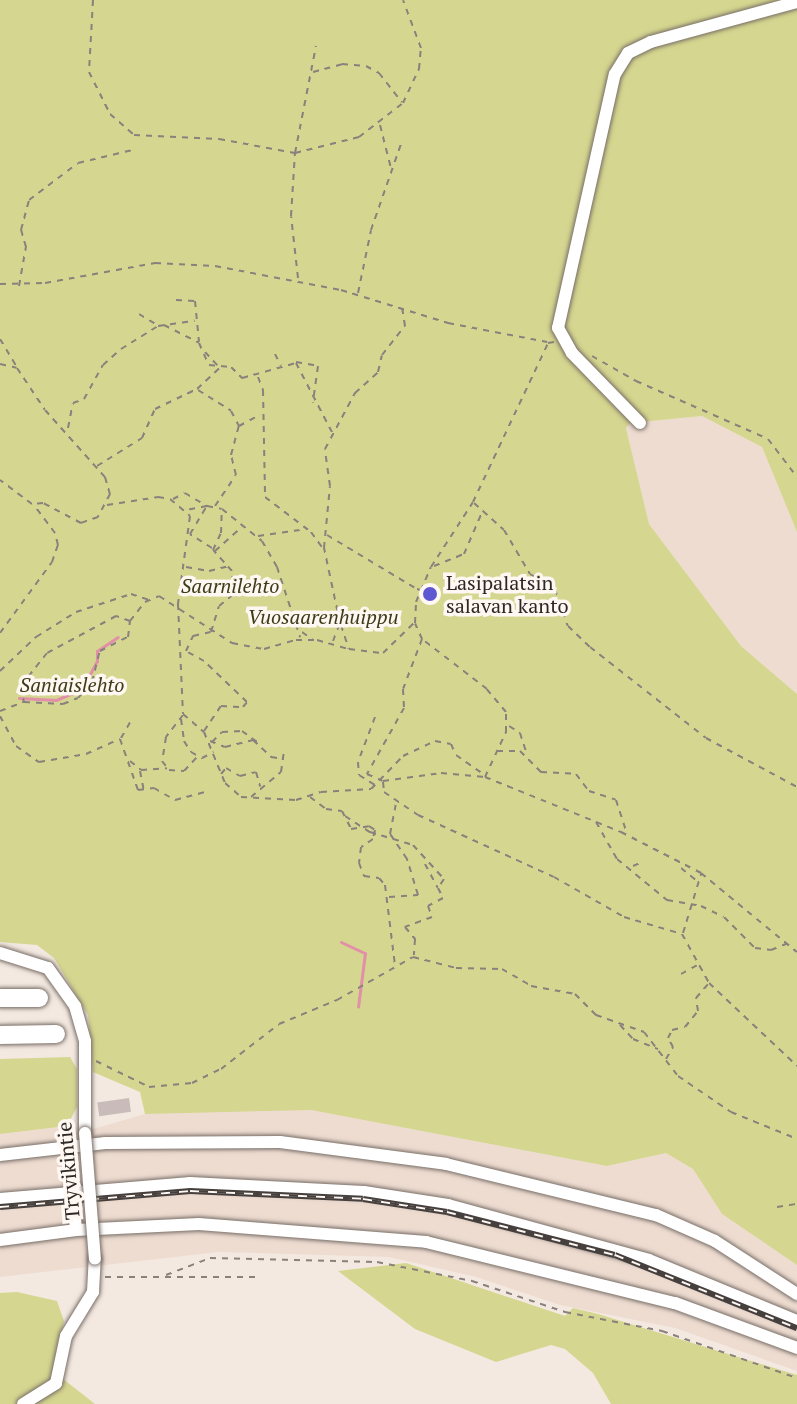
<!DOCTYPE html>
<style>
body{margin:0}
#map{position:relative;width:797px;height:1404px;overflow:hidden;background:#f4e9e1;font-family:"PT Serif",serif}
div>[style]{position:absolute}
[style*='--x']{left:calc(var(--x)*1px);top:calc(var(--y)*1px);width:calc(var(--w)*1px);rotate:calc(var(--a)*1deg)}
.built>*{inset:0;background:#eedcd1}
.green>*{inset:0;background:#d5d68f}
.stream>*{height:3px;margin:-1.5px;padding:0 1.5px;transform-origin:1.5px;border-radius:1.5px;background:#e190a8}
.building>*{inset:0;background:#c8bbb9;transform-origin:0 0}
.path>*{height:2px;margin-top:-1px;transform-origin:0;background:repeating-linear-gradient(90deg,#88817c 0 6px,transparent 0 12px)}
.roads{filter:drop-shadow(0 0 2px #786e67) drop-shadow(0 0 2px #786e67)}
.minor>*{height:12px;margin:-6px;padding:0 6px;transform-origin:6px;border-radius:6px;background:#fff}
.highway>*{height:18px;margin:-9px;padding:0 9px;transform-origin:9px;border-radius:9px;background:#fff}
.rail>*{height:6px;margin-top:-3px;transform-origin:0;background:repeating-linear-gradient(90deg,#fef7f2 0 9px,#453f3d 0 18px);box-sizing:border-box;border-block:2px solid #453f3d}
.bridges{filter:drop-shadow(0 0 2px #786e67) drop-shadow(0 0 2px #786e67)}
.minor-bridge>*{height:12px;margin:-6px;padding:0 6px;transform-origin:6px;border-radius:6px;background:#fff}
.dots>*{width:22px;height:22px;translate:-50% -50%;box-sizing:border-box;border:4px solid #fef7f2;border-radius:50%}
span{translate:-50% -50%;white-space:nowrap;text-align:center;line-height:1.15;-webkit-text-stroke:7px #fef7f2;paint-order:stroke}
.poi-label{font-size:20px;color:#2d2826}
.left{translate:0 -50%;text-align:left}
.park-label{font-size:20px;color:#3c3c19;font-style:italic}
.street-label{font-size:20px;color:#2d2826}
</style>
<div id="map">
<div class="built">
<div style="clip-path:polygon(702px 416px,762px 447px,797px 532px,797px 694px,741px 646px,649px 524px,626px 428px,629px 423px)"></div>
<div style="clip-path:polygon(274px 1108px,311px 1110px,607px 1166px,666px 1153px,693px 1169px,722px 1214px,797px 1265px,797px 1371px,675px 1328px,560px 1305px,476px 1277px,389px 1257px,219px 1252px,0 1277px,0 1134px,67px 1126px,79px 1133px,145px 1114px)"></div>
</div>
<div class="green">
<div style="clip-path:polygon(0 0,797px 0,797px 532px,762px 447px,702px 416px,630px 423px,626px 428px,649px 524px,741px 646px,797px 694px,797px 1265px,722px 1214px,693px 1169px,666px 1153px,607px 1166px,311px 1110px,145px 1114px,140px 1092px,93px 1072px,88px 1015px,54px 958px,37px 945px,0 942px)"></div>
<div style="clip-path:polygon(70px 1057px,77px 1069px,77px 1107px,67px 1126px,0 1134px,0 1059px)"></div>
<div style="clip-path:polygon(406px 1263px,565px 1316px,573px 1308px,598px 1314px,797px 1375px,797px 1404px,611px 1404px,593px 1373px,565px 1349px,551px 1345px,496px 1362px,415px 1329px,338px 1271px)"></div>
<div style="clip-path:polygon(17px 1292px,57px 1301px,64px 1321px,53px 1371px,95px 1404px,0 1404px,0 1293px)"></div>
</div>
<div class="stream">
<div style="--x:19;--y:698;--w:37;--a:3"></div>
<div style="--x:56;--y:700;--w:28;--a:-23"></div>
<div style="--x:82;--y:689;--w:32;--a:-62"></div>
<div style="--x:97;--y:661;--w:10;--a:-90"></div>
<div style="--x:97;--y:651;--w:25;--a:-34"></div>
<div style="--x:341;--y:942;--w:26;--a:25"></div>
<div style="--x:365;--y:953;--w:54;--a:97.4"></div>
</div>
<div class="building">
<div style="left:129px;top:1098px;width:14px;height:32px;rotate:82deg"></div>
</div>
<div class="path">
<div style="--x:93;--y:0;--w:72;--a:93.2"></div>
<div style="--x:89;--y:72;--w:47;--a:63.4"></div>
<div style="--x:110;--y:114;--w:32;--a:41"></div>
<div style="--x:134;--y:135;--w:85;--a:2.7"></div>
<div style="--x:219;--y:139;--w:77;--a:10.4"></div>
<div style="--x:295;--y:153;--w:66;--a:-14"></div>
<div style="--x:359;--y:137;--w:56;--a:-37.7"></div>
<div style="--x:403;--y:103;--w:38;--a:-65"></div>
<div style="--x:419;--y:69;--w:21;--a:-85"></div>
<div style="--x:421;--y:48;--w:51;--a:-110.6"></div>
<div style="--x:313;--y:72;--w:30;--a:-15"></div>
<div style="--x:342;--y:64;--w:24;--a:5"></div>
<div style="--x:366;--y:66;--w:15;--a:28"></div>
<div style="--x:379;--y:73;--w:37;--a:52"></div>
<div style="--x:380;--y:125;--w:44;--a:75.7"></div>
<div style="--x:298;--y:278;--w:62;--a:-96.4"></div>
<div style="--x:291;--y:216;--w:63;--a:-86.4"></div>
<div style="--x:295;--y:153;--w:109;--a:-78.9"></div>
<div style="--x:0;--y:284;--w:45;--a:-1.3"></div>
<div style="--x:45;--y:283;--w:112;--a:-10.3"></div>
<div style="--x:155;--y:263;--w:60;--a:2.9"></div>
<div style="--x:215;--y:266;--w:128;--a:10.8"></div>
<div style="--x:341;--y:290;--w:112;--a:17.1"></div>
<div style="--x:448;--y:323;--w:101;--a:10.9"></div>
<div style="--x:19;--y:286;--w:40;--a:-80"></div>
<div style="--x:26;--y:247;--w:18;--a:-106"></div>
<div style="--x:21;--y:230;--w:31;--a:-75"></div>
<div style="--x:29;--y:200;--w:61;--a:-37.1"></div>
<div style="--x:78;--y:163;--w:56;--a:-13.5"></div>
<div style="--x:358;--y:293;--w:64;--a:-78.3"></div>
<div style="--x:371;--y:230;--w:91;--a:-70.8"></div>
<div style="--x:176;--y:300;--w:19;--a:3"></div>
<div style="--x:195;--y:301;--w:41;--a:84.4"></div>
<div style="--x:139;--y:314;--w:21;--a:31"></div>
<div style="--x:164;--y:325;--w:39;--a:27"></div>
<div style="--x:199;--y:343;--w:24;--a:66"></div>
<div style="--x:209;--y:365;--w:22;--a:5"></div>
<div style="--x:231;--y:367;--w:16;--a:45"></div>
<div style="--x:242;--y:378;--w:56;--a:-15.5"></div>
<div style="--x:296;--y:363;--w:80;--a:62.5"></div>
<div style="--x:0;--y:339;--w:33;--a:59"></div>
<div style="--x:205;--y:352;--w:18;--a:47"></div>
<div style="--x:275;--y:354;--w:13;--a:63"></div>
<div style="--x:592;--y:356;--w:51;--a:29.6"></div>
<div style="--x:636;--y:381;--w:144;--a:23.7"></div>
<div style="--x:768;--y:439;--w:48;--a:52.7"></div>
<div style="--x:296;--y:362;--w:22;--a:10"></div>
<div style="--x:318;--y:366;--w:37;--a:98"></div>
<div style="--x:0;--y:364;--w:17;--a:13"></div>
<div style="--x:17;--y:368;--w:50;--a:56.3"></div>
<div style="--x:45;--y:410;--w:90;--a:48.2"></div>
<div style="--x:105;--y:477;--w:18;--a:74"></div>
<div style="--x:110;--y:494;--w:26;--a:118"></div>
<div style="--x:98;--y:517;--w:18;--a:161"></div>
<div style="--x:81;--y:523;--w:43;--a:-152.2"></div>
<div style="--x:43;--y:503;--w:11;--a:175"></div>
<div style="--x:32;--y:504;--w:40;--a:-143"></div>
<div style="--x:258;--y:377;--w:14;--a:69"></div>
<div style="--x:263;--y:390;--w:107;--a:88.9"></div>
<div style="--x:265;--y:497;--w:58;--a:37.3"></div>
<div style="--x:311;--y:532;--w:22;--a:54"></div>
<div style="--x:198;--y:390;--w:39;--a:32"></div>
<div style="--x:231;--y:411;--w:17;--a:62"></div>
<div style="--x:68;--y:428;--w:25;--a:-79"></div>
<div style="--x:73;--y:403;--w:12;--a:-20"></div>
<div style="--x:84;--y:399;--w:39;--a:-61"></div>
<div style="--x:103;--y:365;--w:24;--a:-42"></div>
<div style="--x:121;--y:349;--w:44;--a:-31.9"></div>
<div style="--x:158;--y:326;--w:37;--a:-8"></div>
<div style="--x:97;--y:466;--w:53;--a:-31.9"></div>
<div style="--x:142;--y:438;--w:32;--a:-66"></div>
<div style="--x:155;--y:409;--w:47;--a:-25.5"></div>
<div style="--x:197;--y:389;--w:33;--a:-43"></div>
<div style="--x:173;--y:499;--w:13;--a:-27"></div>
<div style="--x:185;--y:493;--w:26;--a:31"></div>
<div style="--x:207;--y:506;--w:20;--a:169"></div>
<div style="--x:474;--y:503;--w:40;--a:42"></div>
<div style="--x:504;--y:530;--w:51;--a:59.4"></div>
<div style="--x:530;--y:574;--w:29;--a:31"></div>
<div style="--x:555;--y:589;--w:39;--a:71"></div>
<div style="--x:568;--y:626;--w:30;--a:44"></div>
<div style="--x:590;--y:647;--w:147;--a:38.1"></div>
<div style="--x:706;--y:738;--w:103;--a:28.3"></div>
<div style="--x:107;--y:505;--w:52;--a:-8.9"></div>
<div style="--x:158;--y:497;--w:12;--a:9"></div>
<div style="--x:170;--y:499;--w:26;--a:40"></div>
<div style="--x:190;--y:516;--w:89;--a:97.8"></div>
<div style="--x:178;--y:604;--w:110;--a:87.4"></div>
<div style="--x:183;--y:714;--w:28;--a:41"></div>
<div style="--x:204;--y:732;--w:55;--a:67.6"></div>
<div style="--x:225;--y:783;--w:21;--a:41"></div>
<div style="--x:241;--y:797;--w:55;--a:3.1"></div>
<div style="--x:296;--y:800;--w:26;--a:-18"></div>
<div style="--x:321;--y:792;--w:50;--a:-3.4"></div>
<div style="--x:371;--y:789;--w:46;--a:-45.9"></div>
<div style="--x:403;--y:756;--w:35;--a:-25"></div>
<div style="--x:435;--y:741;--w:16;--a:11"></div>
<div style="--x:451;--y:744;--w:12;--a:66"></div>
<div style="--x:456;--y:755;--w:33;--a:35"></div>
<div style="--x:215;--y:506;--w:37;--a:-56"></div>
<div style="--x:236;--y:475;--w:21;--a:-104"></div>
<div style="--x:231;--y:455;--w:30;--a:-75"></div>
<div style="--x:239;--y:426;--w:24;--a:-28"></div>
<div style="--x:327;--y:535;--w:105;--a:31"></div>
<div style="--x:417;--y:589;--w:18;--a:16"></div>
<div style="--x:434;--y:594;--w:7;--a:-172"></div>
<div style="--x:258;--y:536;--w:49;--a:-8.3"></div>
<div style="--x:212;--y:548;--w:26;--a:-148"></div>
<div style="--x:190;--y:534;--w:33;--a:-59"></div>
<div style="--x:207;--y:506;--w:15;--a:11"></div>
<div style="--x:222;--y:509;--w:51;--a:38.7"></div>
<div style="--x:262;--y:541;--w:30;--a:60"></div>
<div style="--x:277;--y:567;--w:74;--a:71.8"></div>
<div style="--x:215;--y:551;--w:36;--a:-42"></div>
<div style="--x:434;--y:566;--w:32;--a:-22"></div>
<div style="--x:464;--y:554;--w:48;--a:-66.6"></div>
<div style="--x:186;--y:567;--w:23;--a:10"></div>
<div style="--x:209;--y:571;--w:21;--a:-14"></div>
<div style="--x:130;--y:621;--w:15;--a:-160"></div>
<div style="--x:116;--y:616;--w:78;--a:151.8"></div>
<div style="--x:47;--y:653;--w:43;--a:128.5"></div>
<div style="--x:20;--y:687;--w:16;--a:75"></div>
<div style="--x:24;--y:702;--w:39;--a:3"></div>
<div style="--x:63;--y:704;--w:16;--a:-22"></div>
<div style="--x:78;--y:698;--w:21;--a:-49"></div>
<div style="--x:92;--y:682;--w:32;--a:-76"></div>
<div style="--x:100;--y:651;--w:31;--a:-27"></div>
<div style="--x:128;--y:637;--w:16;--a:-83"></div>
<div style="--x:130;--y:621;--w:24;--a:-52"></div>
<div style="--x:145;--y:602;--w:15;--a:-23"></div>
<div style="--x:159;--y:596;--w:87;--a:32.8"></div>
<div style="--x:232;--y:643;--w:33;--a:11"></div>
<div style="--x:264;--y:649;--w:33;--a:-16"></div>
<div style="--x:296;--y:640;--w:21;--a:0"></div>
<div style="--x:317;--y:640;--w:33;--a:16"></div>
<div style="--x:341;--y:625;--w:25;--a:72"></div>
<div style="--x:349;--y:649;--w:34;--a:7"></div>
<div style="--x:383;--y:653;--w:43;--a:-44.1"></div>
<div style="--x:302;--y:632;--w:14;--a:36"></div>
<div style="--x:0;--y:633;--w:88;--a:-53.8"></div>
<div style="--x:52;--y:562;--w:18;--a:-71"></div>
<div style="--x:58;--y:545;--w:12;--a:-104"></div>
<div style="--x:55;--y:533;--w:36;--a:-127"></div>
<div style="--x:422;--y:639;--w:53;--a:110.8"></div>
<div style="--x:403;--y:689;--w:19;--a:87"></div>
<div style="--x:404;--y:708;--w:76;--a:119.3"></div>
<div style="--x:367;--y:774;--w:17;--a:24"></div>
<div style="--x:383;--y:781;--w:59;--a:-7.9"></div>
<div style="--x:441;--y:773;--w:44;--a:5.2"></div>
<div style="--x:485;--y:777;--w:147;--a:22"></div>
<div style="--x:621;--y:832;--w:90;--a:27.1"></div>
<div style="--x:701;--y:873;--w:124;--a:39.5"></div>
<div style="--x:333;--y:641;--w:19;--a:-69"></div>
<div style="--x:340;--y:623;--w:77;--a:-102"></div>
<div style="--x:324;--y:548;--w:62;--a:-84.5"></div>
<div style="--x:330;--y:486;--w:37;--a:-98"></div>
<div style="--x:325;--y:449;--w:64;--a:-61.8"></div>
<div style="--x:355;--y:393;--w:31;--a:-42"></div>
<div style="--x:378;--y:372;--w:17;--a:-77"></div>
<div style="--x:382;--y:355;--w:37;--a:-52"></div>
<div style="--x:405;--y:326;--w:18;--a:-99"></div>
<div style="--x:0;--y:671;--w:50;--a:-43.4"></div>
<div style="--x:36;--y:637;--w:47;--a:-32"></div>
<div style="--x:76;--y:612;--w:58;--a:-18.1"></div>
<div style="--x:131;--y:594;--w:19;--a:18"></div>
<div style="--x:0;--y:711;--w:25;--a:-21"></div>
<div style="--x:183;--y:715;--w:28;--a:128"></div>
<div style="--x:166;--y:737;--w:24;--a:99"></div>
<div style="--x:162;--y:761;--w:11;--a:52"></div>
<div style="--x:169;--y:770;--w:15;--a:4"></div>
<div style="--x:184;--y:771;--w:22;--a:-47"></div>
<div style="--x:0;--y:716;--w:34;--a:62"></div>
<div style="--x:16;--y:746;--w:28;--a:35"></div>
<div style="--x:39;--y:762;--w:48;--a:-9.7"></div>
<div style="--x:86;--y:754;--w:37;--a:-24"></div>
<div style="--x:120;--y:739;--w:54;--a:70.6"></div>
<div style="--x:138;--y:790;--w:16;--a:-7"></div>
<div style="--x:154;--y:788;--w:24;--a:30"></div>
<div style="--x:175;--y:800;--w:30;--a:-15"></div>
<div style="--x:375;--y:717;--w:48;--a:110.7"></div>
<div style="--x:358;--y:762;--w:13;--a:86"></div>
<div style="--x:359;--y:775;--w:19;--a:32"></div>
<div style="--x:181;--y:719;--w:22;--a:82"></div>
<div style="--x:184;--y:741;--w:13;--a:58"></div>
<div style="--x:191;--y:752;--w:13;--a:29"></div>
<div style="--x:202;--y:758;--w:13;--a:-27"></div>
<div style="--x:509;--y:726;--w:13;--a:32"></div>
<div style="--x:520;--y:733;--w:20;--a:72"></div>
<div style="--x:204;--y:731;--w:30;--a:-56"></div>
<div style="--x:221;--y:706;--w:22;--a:3"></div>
<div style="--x:243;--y:707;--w:6;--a:-51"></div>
<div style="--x:247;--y:702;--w:59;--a:-136.4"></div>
<div style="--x:204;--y:661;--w:21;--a:-151"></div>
<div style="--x:186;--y:651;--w:17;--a:-65"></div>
<div style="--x:193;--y:636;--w:18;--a:-13"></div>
<div style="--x:211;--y:632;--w:27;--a:-73"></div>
<div style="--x:219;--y:606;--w:19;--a:-39"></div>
<div style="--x:234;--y:594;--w:23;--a:-95"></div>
<div style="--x:232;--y:571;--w:28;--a:-132"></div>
<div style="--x:213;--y:550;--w:19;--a:-65"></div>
<div style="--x:221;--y:533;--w:24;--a:-88"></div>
<div style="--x:121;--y:738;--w:22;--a:-60"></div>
<div style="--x:210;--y:741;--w:16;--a:22"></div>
<div style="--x:225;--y:747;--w:29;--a:-14"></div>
<div style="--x:253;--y:740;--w:25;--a:43"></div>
<div style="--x:271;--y:757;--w:13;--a:9"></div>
<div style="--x:212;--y:742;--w:14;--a:-45"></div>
<div style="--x:222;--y:732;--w:20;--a:-3"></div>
<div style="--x:242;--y:731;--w:19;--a:36"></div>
<div style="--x:497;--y:751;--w:23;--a:0"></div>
<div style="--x:520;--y:751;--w:30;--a:45"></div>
<div style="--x:541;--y:772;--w:35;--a:3"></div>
<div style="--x:576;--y:774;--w:21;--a:53"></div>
<div style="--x:589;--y:791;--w:28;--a:18"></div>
<div style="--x:616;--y:800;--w:35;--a:72"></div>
<div style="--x:130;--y:761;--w:14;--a:39"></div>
<div style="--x:141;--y:770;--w:26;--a:-4"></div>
<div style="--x:140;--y:771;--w:20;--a:79"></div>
<div style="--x:221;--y:774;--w:8;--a:-50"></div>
<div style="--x:226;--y:768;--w:16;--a:30"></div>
<div style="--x:240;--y:776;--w:16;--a:-14"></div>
<div style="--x:256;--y:772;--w:15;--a:74"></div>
<div style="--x:485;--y:777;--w:50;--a:-65"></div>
<div style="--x:506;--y:732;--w:20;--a:-90"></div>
<div style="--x:506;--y:712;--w:30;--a:-130"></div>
<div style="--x:487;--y:689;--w:82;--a:-142.4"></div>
<div style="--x:422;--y:639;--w:17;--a:-114"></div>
<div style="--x:415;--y:623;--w:21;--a:-87"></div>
<div style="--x:416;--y:602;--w:38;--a:-67"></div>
<div style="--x:431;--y:567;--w:77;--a:-57.1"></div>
<div style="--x:473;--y:502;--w:176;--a:-64.7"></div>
<div style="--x:548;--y:343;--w:6;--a:-9"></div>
<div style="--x:383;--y:782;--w:10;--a:84"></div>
<div style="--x:384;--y:792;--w:41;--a:34.1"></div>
<div style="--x:418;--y:815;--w:149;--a:24.5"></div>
<div style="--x:554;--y:877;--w:81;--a:29.7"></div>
<div style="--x:624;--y:917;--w:60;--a:16.3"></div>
<div style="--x:682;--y:934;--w:56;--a:61.1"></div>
<div style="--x:709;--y:983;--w:121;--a:43.3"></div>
<div style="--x:251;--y:797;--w:39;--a:-40"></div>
<div style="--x:281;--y:772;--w:22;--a:-82"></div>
<div style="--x:310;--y:797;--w:20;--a:37"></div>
<div style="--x:326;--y:809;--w:16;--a:7"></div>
<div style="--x:342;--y:811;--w:20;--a:63"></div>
<div style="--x:351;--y:829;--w:18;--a:-9"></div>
<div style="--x:369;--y:826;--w:7;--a:34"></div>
<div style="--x:375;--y:830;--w:9;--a:103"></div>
<div style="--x:373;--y:839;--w:14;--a:146"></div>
<div style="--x:361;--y:847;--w:16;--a:97"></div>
<div style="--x:359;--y:863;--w:14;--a:69"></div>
<div style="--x:364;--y:876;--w:15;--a:8"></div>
<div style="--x:379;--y:878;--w:9;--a:49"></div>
<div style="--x:385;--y:885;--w:81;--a:82.9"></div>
<div style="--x:345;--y:816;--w:30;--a:33"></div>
<div style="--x:370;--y:832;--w:45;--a:16.8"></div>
<div style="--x:413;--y:845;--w:46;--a:47.6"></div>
<div style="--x:444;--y:879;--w:11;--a:124"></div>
<div style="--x:438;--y:888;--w:11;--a:63"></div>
<div style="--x:443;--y:898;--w:17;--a:152"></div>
<div style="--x:428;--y:906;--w:12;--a:70"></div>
<div style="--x:432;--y:917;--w:29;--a:160"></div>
<div style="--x:405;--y:927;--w:16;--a:50"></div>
<div style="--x:415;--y:939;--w:16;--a:94"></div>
<div style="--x:596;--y:822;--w:43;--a:60.4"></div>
<div style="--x:617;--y:859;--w:65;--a:39.4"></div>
<div style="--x:667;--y:900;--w:35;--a:10"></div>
<div style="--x:701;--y:906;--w:25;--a:26"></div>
<div style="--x:724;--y:917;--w:44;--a:45"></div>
<div style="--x:755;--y:948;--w:16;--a:7"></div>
<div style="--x:771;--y:950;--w:18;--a:-22"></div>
<div style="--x:390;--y:834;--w:32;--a:-79"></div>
<div style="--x:425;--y:864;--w:27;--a:62"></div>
<div style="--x:633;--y:866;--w:8;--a:-23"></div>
<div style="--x:681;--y:868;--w:19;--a:39"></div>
<div style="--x:389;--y:897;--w:29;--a:-4"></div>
<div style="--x:418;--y:895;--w:38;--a:-107"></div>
<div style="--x:407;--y:859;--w:30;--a:-124"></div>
<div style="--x:683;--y:933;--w:62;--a:-73"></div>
<div style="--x:681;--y:974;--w:18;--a:-29"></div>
<div style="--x:620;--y:1025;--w:19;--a:47"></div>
<div style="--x:633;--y:1039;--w:27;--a:22"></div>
<div style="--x:666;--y:1059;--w:14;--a:-60"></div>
<div style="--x:673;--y:1047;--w:10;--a:-119"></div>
<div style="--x:668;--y:1038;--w:9;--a:-63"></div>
<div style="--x:672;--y:1030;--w:13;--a:-13"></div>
<div style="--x:685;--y:1027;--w:21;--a:-51"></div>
<div style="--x:698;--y:1011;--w:13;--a:-99"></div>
<div style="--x:696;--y:998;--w:18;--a:-49"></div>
<div style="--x:96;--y:1061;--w:59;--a:26.1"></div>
<div style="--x:149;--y:1087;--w:43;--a:-5.3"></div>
<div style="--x:192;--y:1083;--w:32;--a:-26"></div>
<div style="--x:221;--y:1069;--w:73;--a:-37.8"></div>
<div style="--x:279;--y:1024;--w:63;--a:-22.5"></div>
<div style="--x:337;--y:1000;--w:87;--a:-29.5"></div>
<div style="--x:413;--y:957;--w:44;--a:14.3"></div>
<div style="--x:456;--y:968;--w:46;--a:1.2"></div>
<div style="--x:502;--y:969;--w:34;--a:30"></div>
<div style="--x:531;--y:986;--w:45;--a:10.3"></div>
<div style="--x:575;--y:994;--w:30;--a:45"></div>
<div style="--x:596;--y:1015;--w:51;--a:19.5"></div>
<div style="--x:644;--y:1032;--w:56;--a:52.3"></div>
<div style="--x:678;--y:1076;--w:64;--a:34.2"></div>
<div style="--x:731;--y:1112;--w:71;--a:22.2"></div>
<div style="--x:777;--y:1207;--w:20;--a:-9"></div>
<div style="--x:166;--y:1275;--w:47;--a:-21.1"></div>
<div style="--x:210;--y:1258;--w:167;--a:1.4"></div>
<div style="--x:377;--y:1262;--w:97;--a:11.3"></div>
<div style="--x:472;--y:1281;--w:98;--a:18.4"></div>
<div style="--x:565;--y:1312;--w:99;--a:11.1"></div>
<div style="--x:662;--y:1331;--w:143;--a:19.2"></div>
<div style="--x:105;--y:1277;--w:151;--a:0"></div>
</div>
<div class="roads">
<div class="minor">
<div style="--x:640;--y:423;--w:98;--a:-134.2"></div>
<div style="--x:572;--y:353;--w:29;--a:-119"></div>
<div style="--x:558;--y:328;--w:260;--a:-77.4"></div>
<div style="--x:615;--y:74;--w:25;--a:-58"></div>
<div style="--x:628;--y:53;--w:25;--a:-26"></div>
<div style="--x:651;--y:42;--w:151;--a:-15.3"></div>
<div style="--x:0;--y:953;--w:50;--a:17.4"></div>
<div style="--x:48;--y:968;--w:47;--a:54.6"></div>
<div style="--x:75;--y:1006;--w:36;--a:74"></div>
<div style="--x:85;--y:1041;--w:92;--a:90"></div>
<div style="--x:69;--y:1146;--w:84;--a:85.2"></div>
<div style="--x:0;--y:1155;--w:106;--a:-6.5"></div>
<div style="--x:105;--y:1143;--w:175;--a:-0.3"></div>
<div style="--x:280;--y:1142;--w:167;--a:7.5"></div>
<div style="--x:446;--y:1164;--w:216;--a:13.7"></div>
<div style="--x:656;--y:1215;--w:64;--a:23.8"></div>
<div style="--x:715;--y:1241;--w:98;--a:32.9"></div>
<div style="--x:0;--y:1199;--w:191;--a:-4.8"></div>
<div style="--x:190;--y:1183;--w:174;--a:3"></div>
<div style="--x:364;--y:1192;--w:85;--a:8.8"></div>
<div style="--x:448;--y:1205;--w:208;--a:15.3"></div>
<div style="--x:649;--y:1260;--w:160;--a:22.4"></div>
<div style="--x:0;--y:1240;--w:77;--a:-7.5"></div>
<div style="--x:76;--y:1230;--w:123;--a:-2.8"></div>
<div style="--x:199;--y:1224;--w:228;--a:4.5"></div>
<div style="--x:426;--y:1242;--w:256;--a:13.8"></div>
<div style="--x:675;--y:1303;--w:130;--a:20.2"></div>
<div style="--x:23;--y:1404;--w:39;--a:-32"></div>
<div style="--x:56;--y:1383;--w:48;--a:-78"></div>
<div style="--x:66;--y:1336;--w:52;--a:-58.5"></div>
<div style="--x:93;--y:1292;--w:33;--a:-87"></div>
</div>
<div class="highway">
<div style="--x:0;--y:998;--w:39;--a:0"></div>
<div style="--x:0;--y:1035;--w:56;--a:-1"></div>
</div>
</div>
<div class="rail">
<div style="--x:0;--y:1207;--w:191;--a:-4.8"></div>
<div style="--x:190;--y:1191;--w:173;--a:2.6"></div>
<div style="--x:363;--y:1199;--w:85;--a:8.8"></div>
<div style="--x:447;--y:1212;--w:173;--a:14.4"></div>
<div style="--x:615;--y:1255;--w:196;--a:21.9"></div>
</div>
<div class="bridges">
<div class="minor-bridge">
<div style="--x:85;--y:1133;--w:126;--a:85.5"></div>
</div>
</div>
<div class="dots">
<div style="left:430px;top:594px;background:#5d58d1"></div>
</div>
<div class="poi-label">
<span class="left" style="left:446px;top:594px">Lasipalatsin<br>salavan kanto</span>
</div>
<div class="park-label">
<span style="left:230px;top:585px">Saarnilehto</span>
<span style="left:323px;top:616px">Vuosaarenhuippu</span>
<span style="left:72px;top:684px">Saniaislehto</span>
</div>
<div class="street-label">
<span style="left:68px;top:1171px;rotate:-95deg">Tryvikintie</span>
</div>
</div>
